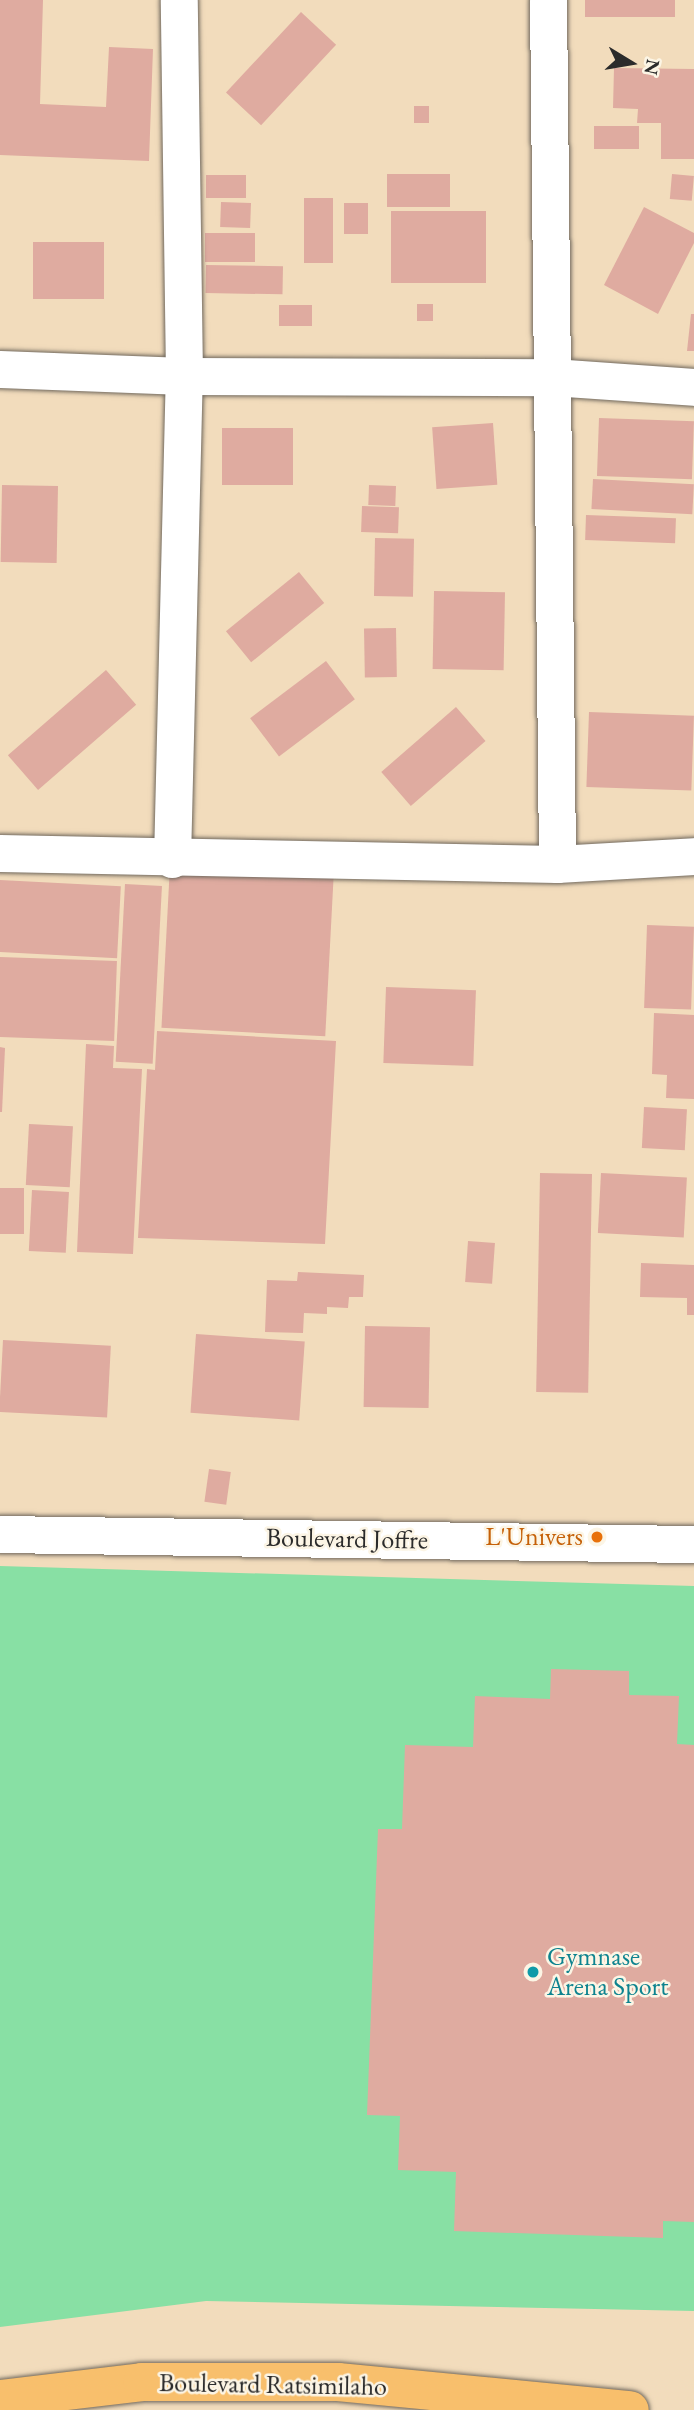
<!DOCTYPE html>
<style>
body{margin:0}
#map{position:relative;width:694px;height:2410px;overflow:hidden;background:#f2dcbc;font-family:"EB Garamond",serif}
div>[style]{position:absolute}
[style*='--x']{left:calc(var(--x)*1px);top:calc(var(--y)*1px);width:calc(var(--w)*1px);rotate:calc(var(--a)*1deg)}
.green>*{inset:0;background:#88e0a4}
.building>*{inset:0;background:#dfaba0;transform-origin:0 0}
.roads{filter:drop-shadow(0 0 2px #71695e) drop-shadow(0 0 2px #71695e)}
.minor>*{height:37px;margin:-18.5px;padding:0 18.5px;transform-origin:18.5px;border-radius:18.5px;background:#fff}
.major>*{height:38px;margin:-19px;padding:0 19px;transform-origin:19px;border-radius:19px;background:#f8bf6c}
.dots>*{width:19px;height:19px;translate:-50% -50%;box-sizing:border-box;border:4px solid #fcf5e5;border-radius:50%}
span{translate:-50% -50%;white-space:nowrap;text-align:center;line-height:1.15;-webkit-text-stroke:5px #fcf5e5;paint-order:stroke}
.food-label{font-size:26px;color:#c56008}
.right{translate:-100% -50%;text-align:right}
.street-label{font-size:26px;color:#2b2b2b}
.culture-label{font-size:26px;color:#0d838f}
.left{translate:0 -50%;text-align:left}
.north{position:absolute;left:596px;top:28px;width:70px;height:70px;-webkit-text-stroke:5px #fcf5e5;paint-order:stroke;rotate:101deg;font-size:19px;font-weight:700;line-height:28px;text-align:center;color:#2b2b2b}
.north::after{content:'';display:block;margin:auto;width:24px;height:32px;background:#2b2b2b;clip-path:polygon(50% 0,100% 100%,50% 72%,0 100%)}
</style>
<div id="map">
<div class="green">
<div style="clip-path:polygon(0 1566px,694px 1586px,694px 2311px,206px 2301px,0 2327px)"></div>
</div>
<div class="building">
<div style="clip-path:polygon(0 0,43px 0,40px 104px,106px 107px,109px 47px,153px 49px,149px 161px,0 155px)"></div>
<div style="left:585px;top:0;width:90px;height:17px"></div>
<div style="left:301px;top:12px;width:48px;height:110px;rotate:43deg"></div>
<div style="clip-path:polygon(614px 68px,694px 69px,694px 159px,661px 159px,661px 123px,637px 123px,638px 109px,613px 108px)"></div>
<div style="left:429px;top:106px;width:17px;height:15px;rotate:90deg"></div>
<div style="left:594px;top:126px;width:45px;height:23px"></div>
<div style="left:387px;top:174px;width:63px;height:33px"></div>
<div style="left:672px;top:174px;width:22px;height:25px;rotate:5deg"></div>
<div style="left:206px;top:175px;width:40px;height:23px"></div>
<div style="left:304px;top:198px;width:29px;height:65px"></div>
<div style="left:221px;top:202px;width:30px;height:25px;rotate:2deg"></div>
<div style="left:344px;top:203px;width:24px;height:31px"></div>
<div style="clip-path:polygon(644px 207px,694px 233px,694px 243px,658px 314px,604px 285px)"></div>
<div style="left:486px;top:211px;width:72px;height:95px;rotate:90deg"></div>
<div style="left:205px;top:233px;width:50px;height:29px"></div>
<div style="left:33px;top:242px;width:71px;height:57px"></div>
<div style="left:206px;top:265px;width:77px;height:28px;rotate:1deg"></div>
<div style="left:417px;top:304px;width:16px;height:17px"></div>
<div style="left:279px;top:305px;width:33px;height:21px"></div>
<div style="clip-path:polygon(691px 314px,694px 314px,694px 351px,687px 351px)"></div>
<div style="left:599px;top:418px;width:95px;height:58px;rotate:2deg"></div>
<div style="left:493px;top:423px;width:62px;height:61px;rotate:86deg"></div>
<div style="left:222px;top:428px;width:71px;height:57px"></div>
<div style="left:593px;top:479px;width:101px;height:30px;rotate:3deg"></div>
<div style="left:2px;top:485px;width:56px;height:77px;rotate:1deg"></div>
<div style="left:369px;top:485px;width:27px;height:20px;rotate:2deg"></div>
<div style="left:362px;top:506px;width:37px;height:26px;rotate:2deg"></div>
<div style="left:586px;top:515px;width:90px;height:25px;rotate:2deg"></div>
<div style="left:375px;top:538px;width:39px;height:58px;rotate:1deg"></div>
<div style="left:299px;top:572px;width:40px;height:94px;rotate:51deg"></div>
<div style="left:434px;top:591px;width:71px;height:78px;rotate:1deg"></div>
<div style="left:396px;top:628px;width:49px;height:32px;rotate:89deg"></div>
<div style="left:326px;top:661px;width:48px;height:95px;rotate:53deg"></div>
<div style="left:106px;top:670px;width:46px;height:130px;rotate:49deg"></div>
<div style="left:456px;top:707px;width:45px;height:99px;rotate:49deg"></div>
<div style="left:589px;top:712px;width:105px;height:75px;rotate:2deg"></div>
<div style="left:170px;top:865px;width:164px;height:163px;rotate:3deg"></div>
<div style="left:0;top:880px;width:121px;height:72px;rotate:3deg"></div>
<div style="left:125px;top:884px;width:37px;height:178px;rotate:3deg"></div>
<div style="left:647px;top:925px;width:47px;height:83px;rotate:2deg"></div>
<div style="left:0;top:957px;width:117px;height:80px;rotate:2deg"></div>
<div style="left:386px;top:987px;width:90px;height:76px;rotate:2deg"></div>
<div style="clip-path:polygon(654px 1013px,694px 1015px,694px 1099px,666px 1098px,667px 1075px,652px 1074px)"></div>
<div style="clip-path:polygon(157px 1031px,336px 1041px,325px 1244px,138px 1238px,147px 1069px,155px 1070px)"></div>
<div style="clip-path:polygon(86px 1044px,114px 1046px,113px 1068px,142px 1069px,133px 1254px,77px 1252px)"></div>
<div style="clip-path:polygon(0 1047px,5px 1048px,2px 1112px,0 1112px)"></div>
<div style="left:644px;top:1107px;width:43px;height:41px;rotate:3deg"></div>
<div style="left:29px;top:1124px;width:44px;height:61px;rotate:3deg"></div>
<div style="left:540px;top:1173px;width:52px;height:219px;rotate:1deg"></div>
<div style="left:601px;top:1173px;width:86px;height:60px;rotate:3deg"></div>
<div style="left:0;top:1188px;width:24px;height:46px"></div>
<div style="left:32px;top:1190px;width:37px;height:61px;rotate:3deg"></div>
<div style="left:468px;top:1241px;width:27px;height:41px;rotate:4deg"></div>
<div style="clip-path:polygon(641px 1263px,694px 1265px,694px 1315px,687px 1315px,687px 1298px,640px 1297px)"></div>
<div style="clip-path:polygon(298px 1272px,364px 1275px,363px 1297px,349px 1297px,348px 1308px,327px 1307px,327px 1314px,304px 1313px,303px 1333px,265px 1332px,267px 1280px,297px 1281px)"></div>
<div style="left:365px;top:1326px;width:65px;height:81px;rotate:1deg"></div>
<div style="left:196px;top:1334px;width:109px;height:79px;rotate:4deg"></div>
<div style="left:3px;top:1340px;width:108px;height:72px;rotate:3deg"></div>
<div style="left:209px;top:1469px;width:22px;height:33px;rotate:8deg"></div>
<div style="clip-path:polygon(551px 1669px,629px 1671px,629px 1695px,679px 1696px,677px 1744px,694px 1745px,694px 2222px,663px 2221px,663px 2238px,454px 2231px,456px 2172px,398px 2170px,400px 2116px,367px 2115px,378px 1829px,402px 1829px,405px 1745px,473px 1747px,475px 1696px,550px 1699px)"></div>
</div>
<div class="roads">
<div class="minor">
<div style="--x:548;--y:0;--w:864;--a:89.4"></div>
<div style="--x:0;--y:369;--w:184;--a:2.2"></div>
<div style="--x:184;--y:376;--w:368;--a:0.2"></div>
<div style="--x:552;--y:377;--w:142;--a:4"></div>
<div style="--x:0;--y:853;--w:557;--a:1.13"></div>
<div style="--x:557;--y:864;--w:137;--a:-3.3"></div>
<div style="--x:172;--y:859;--w:483;--a:-88.6"></div>
<div style="--x:184;--y:376;--w:376;--a:-90.8"></div>
<div style="--x:0;--y:1534;--w:694;--a:0.83"></div>
</div>
<div class="major">
<div style="--x:0;--y:2399;--w:143;--a:-6.8"></div>
<div style="--x:142;--y:2382;--w:196;--a:0"></div>
<div style="--x:338;--y:2382;--w:293;--a:5.5"></div>
</div>
</div>
<div class="dots">
<div style="left:597px;top:1537px;background:#e8710a"></div>
<div style="left:533px;top:1972px;background:#0f9aa8"></div>
</div>
<div class="food-label">
<span class="right" style="left:583px;top:1537px">L'Univers</span>
</div>
<div class="street-label">
<span style="left:347px;top:1539px;rotate:1deg">Boulevard Joffre</span>
<span style="left:273px;top:2385px;rotate:1deg">Boulevard Ratsimilaho</span>
</div>
<div class="culture-label">
<span class="left" style="left:547px;top:1972px">Gymnase<br>Arena Sport</span>
</div>
<div class="north">N</div>
</div>
